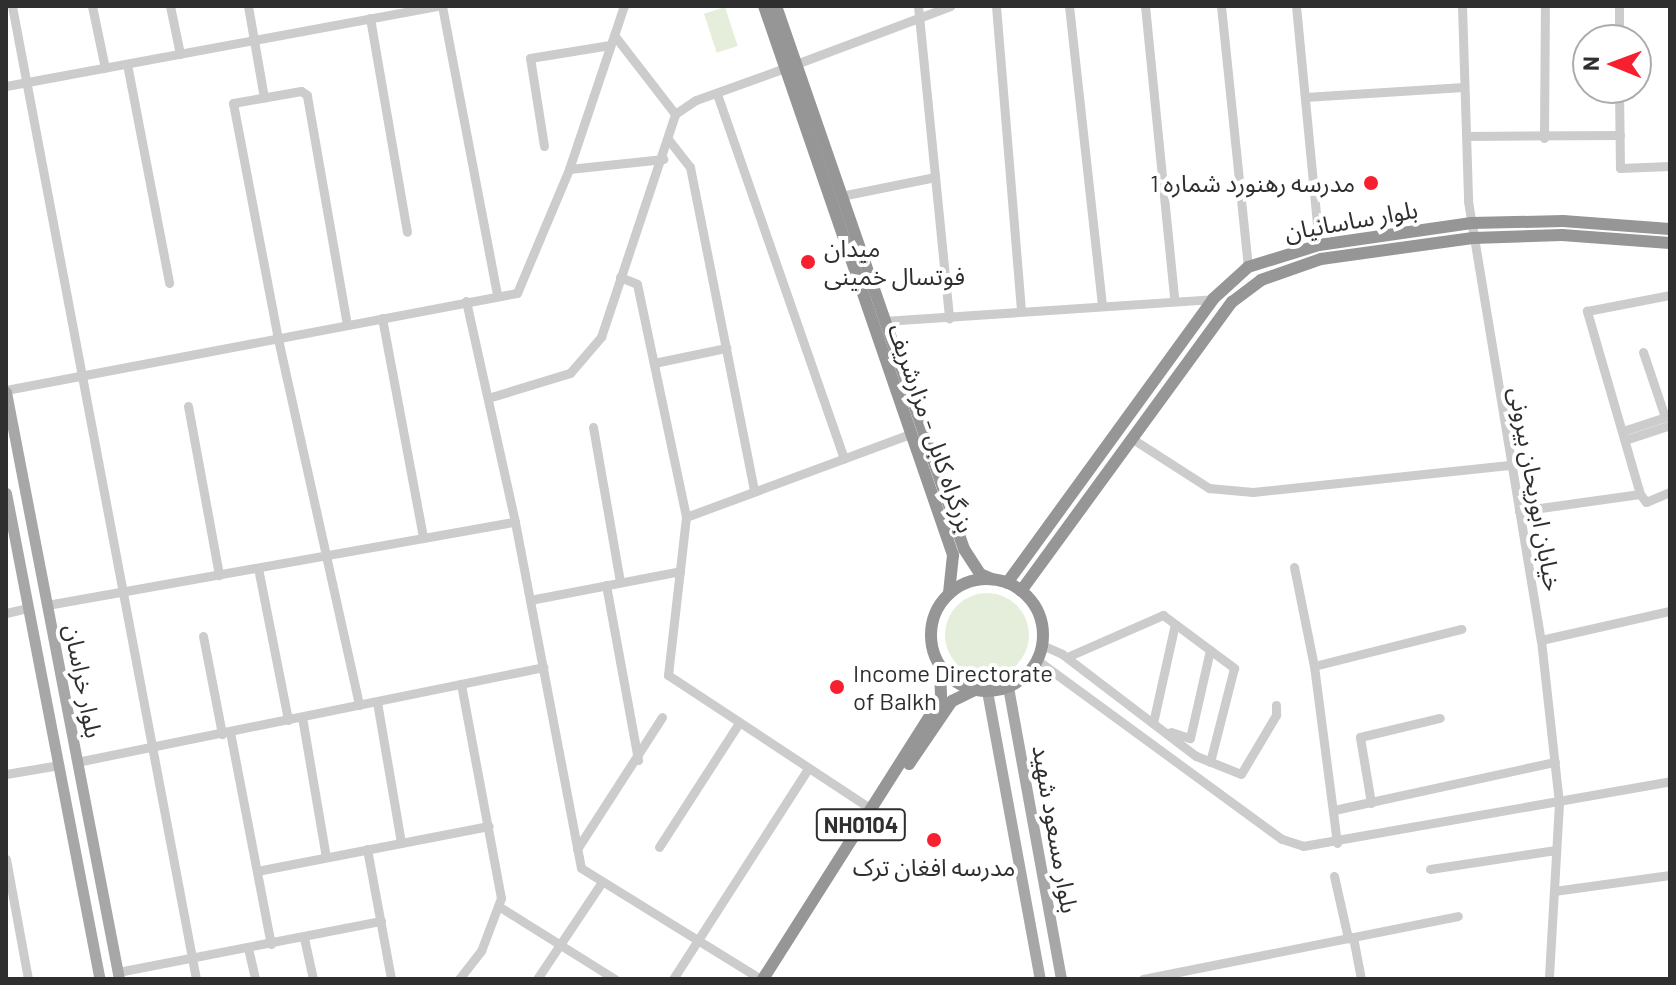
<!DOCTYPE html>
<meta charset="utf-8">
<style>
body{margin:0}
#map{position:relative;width:1676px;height:985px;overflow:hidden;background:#fff;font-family:Barlow,"Noto Sans Arabic",sans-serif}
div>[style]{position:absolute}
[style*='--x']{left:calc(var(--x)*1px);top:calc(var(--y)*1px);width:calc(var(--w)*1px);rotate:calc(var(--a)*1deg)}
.green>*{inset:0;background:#e5eddb;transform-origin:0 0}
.round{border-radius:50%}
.minor>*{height:9px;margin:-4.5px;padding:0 4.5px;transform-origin:4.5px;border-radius:4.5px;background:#ccc}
.major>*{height:11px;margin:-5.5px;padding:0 5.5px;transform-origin:5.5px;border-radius:5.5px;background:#a7a7a7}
.highway>*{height:12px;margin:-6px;padding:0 6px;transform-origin:6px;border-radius:6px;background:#969696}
.highway>.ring{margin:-6px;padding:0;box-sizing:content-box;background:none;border:12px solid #969696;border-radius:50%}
.dots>*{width:22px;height:22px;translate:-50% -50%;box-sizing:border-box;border:4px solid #fff;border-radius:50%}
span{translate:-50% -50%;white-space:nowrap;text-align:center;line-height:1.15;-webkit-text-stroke:8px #fff;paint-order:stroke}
.shield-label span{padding:2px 6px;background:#fff;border:2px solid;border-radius:6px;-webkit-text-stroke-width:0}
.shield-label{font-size:22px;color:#2f2f2f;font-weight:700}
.poi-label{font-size:24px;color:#2f2f2f}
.right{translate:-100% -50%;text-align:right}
.left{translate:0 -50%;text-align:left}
.street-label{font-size:24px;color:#2f2f2f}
.frame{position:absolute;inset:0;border:8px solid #2f2f2f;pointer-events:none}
.north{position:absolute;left:1572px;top:24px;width:80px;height:80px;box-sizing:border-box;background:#fff;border:2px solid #acacac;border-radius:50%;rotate:271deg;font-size:22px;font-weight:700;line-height:32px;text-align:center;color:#2f2f2f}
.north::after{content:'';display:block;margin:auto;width:28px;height:36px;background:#f6202f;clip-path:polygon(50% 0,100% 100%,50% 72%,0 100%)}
</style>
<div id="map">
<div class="green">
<div style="left:725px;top:7px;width:41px;height:22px;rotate:72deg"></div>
<div class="round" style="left:945px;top:593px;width:84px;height:84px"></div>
</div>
<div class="minor">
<div style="--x:12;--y:6;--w:990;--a:79.29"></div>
<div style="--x:92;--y:6;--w:63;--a:78.2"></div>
<div style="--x:170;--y:6;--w:49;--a:78.2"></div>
<div style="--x:248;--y:6;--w:93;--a:80.1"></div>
<div style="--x:442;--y:6;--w:294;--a:79.2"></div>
<div style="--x:918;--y:6;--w:314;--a:84.3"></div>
<div style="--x:996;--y:6;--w:304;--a:85.3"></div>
<div style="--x:1069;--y:6;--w:299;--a:83.7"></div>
<div style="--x:1145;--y:6;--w:293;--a:84.3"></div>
<div style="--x:1221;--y:6;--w:262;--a:84.1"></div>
<div style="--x:1296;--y:6;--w:240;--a:84.5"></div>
<div style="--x:1462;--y:6;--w:195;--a:88.2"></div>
<div style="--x:1468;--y:201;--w:445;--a:80.6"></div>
<div style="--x:1541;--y:640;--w:164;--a:83.7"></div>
<div style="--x:1559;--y:803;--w:176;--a:93.3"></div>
<div style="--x:1619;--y:6;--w:34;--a:90"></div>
<div style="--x:370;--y:18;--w:217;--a:80.2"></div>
<div style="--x:614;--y:35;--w:100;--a:52.3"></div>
<div style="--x:127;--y:64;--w:223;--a:79.1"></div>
<div style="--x:796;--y:64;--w:165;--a:-20.6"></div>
<div style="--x:6;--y:86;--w:438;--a:-10.5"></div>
<div style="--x:1619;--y:88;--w:80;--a:89.3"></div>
<div style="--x:1620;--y:168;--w:50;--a:-2.3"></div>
<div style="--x:717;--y:94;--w:386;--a:70.8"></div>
<div style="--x:1305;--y:97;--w:159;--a:-3.6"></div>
<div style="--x:1466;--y:136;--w:154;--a:-0.4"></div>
<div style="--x:1544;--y:138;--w:132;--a:-89.6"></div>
<div style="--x:668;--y:139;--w:36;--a:52"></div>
<div style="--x:690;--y:167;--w:330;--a:78.8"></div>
<div style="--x:544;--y:146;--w:89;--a:-99"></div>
<div style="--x:530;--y:58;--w:81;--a:-9.2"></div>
<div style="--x:569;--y:169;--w:95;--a:-6.1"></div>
<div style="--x:841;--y:196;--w:96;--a:-11.4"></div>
<div style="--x:620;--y:277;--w:18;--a:22"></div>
<div style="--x:637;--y:284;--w:238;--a:78.1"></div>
<div style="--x:686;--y:517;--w:159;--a:96.5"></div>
<div style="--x:668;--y:675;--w:243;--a:33.4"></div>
<div style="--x:466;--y:301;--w:226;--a:77.5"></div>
<div style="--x:515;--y:522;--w:352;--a:79.2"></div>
<div style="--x:581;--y:868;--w:211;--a:31.7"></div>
<div style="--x:382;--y:318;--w:224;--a:79.4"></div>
<div style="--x:884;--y:321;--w:330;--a:-3.8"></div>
<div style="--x:347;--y:325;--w:233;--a:-99.9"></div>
<div style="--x:307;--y:95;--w:7;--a:-146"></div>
<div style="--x:301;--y:91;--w:69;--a:170"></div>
<div style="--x:233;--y:103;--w:240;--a:79.2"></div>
<div style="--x:278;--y:339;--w:375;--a:77.5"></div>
<div style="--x:1643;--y:352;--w:69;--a:71.3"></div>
<div style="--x:654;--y:363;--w:74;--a:-11.8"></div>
<div style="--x:6;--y:390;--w:520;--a:-10.75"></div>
<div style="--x:517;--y:293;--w:134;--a:-67.2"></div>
<div style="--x:569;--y:169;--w:172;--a:-71.4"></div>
<div style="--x:488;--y:398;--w:86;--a:-17"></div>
<div style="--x:570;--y:373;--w:48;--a:-49.3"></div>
<div style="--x:601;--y:337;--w:235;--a:-71.6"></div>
<div style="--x:675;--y:114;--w:25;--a:-34"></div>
<div style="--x:696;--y:100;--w:95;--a:-19.8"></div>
<div style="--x:188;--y:406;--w:172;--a:79.6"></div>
<div style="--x:593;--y:427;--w:156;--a:80.1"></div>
<div style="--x:1623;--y:431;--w:48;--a:-18.1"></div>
<div style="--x:1131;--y:438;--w:93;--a:32.7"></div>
<div style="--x:1209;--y:488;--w:44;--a:5.2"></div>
<div style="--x:1253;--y:492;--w:260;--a:-6"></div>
<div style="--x:1625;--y:440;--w:47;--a:-18.4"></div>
<div style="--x:1640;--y:494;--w:191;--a:-106.2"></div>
<div style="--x:1587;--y:311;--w:85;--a:-10.9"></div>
<div style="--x:1519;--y:511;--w:122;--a:-8"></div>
<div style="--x:1640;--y:494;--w:10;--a:53"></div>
<div style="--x:1646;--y:502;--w:26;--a:-23"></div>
<div style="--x:686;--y:517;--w:239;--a:-20.3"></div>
<div style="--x:1294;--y:567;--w:101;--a:78.6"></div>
<div style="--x:258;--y:568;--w:155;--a:78.8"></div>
<div style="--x:606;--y:585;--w:178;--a:79.6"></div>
<div style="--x:530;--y:600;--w:153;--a:-10.9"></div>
<div style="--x:47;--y:605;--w:475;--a:-10.1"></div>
<div style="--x:6;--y:613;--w:23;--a:-13"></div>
<div style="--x:203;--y:636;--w:100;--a:79"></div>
<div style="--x:1541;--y:640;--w:132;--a:-12.7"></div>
<div style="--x:1042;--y:645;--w:22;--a:24"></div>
<div style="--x:1062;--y:654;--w:168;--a:37.3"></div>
<div style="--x:1196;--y:756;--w:48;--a:21.8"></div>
<div style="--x:1241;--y:774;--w:69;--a:-59.3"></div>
<div style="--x:1276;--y:715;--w:10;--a:-90"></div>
<div style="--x:1067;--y:657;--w:105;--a:-23.6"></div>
<div style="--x:1163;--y:615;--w:89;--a:36.7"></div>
<div style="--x:1234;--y:668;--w:97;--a:104.3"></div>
<div style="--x:1037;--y:660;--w:303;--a:36.2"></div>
<div style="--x:1282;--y:839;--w:22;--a:18"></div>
<div style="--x:1303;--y:846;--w:373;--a:-10"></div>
<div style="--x:377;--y:702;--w:143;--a:80.3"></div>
<div style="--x:302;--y:717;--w:142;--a:80.3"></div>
<div style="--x:1153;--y:723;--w:101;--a:-77.5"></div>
<div style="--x:230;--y:732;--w:216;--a:79.1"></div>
<div style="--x:1171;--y:732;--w:20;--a:18"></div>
<div style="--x:1190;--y:738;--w:90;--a:-77.2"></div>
<div style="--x:77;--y:762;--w:476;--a:-11.5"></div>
<div style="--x:6;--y:774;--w:54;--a:-9.6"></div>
<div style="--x:1371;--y:803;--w:67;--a:-99.5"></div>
<div style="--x:1360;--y:737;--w:82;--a:-13.4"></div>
<div style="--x:1334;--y:810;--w:226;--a:-12.3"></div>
<div style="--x:1337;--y:843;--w:178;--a:-97.4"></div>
<div style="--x:1314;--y:666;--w:152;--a:-14.1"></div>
<div style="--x:659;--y:847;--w:148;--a:-57.2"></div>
<div style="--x:367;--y:849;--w:132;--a:79.5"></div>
<div style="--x:577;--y:849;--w:157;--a:-57.2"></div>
<div style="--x:6;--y:859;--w:122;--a:79.6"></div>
<div style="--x:1430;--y:869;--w:127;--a:-8.6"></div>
<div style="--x:257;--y:871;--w:236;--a:-11"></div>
<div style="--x:1334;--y:876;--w:64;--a:77.3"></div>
<div style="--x:1554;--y:891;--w:117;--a:-7.9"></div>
<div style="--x:500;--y:907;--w:136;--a:32.1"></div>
<div style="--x:1353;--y:937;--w:43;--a:79.2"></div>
<div style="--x:304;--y:938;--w:42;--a:77.6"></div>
<div style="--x:248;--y:948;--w:32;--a:77"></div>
<div style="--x:118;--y:972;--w:268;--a:-11"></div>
<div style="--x:459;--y:979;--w:36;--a:-52"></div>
<div style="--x:481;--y:951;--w:57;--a:-69.3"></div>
<div style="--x:501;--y:898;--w:218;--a:-100.6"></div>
<div style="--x:537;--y:979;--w:117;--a:-56.2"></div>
<div style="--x:673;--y:979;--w:248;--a:-57.3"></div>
<div style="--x:1143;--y:979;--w:321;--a:-11.3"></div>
</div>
<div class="major">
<div style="--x:6;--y:392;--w:598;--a:79.1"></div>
<div style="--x:6;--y:493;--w:495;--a:79.1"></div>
<div style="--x:1008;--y:687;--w:297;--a:79.7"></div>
<div style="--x:987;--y:691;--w:293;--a:79.6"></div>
</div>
<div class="highway">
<div style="--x:764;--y:6;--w:581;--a:71"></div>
<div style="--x:953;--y:555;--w:39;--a:96"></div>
<div style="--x:776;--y:6;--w:575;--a:70.9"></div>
<div style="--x:964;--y:549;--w:30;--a:57"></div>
<div style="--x:980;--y:574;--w:13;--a:23"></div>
<div class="ring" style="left:931px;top:579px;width:100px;height:100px"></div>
<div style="--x:1007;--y:583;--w:351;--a:-54"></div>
<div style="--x:1213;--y:299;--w:47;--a:-42.4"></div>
<div style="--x:1248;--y:267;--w:74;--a:-17.2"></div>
<div style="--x:1319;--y:245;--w:154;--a:-8.2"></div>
<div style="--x:1471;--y:223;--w:92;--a:-1.2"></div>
<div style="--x:1563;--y:221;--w:107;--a:4.3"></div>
<div style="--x:1021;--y:591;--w:358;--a:-53.9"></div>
<div style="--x:1232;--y:302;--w:36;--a:-37"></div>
<div style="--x:1261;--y:280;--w:64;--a:-19.3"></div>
<div style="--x:1321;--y:259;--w:153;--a:-7.9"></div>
<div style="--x:1473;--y:238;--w:89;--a:-1.9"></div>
<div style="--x:1562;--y:235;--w:108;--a:4.2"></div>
<div style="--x:909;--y:764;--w:76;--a:-55.7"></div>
<div style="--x:952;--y:701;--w:25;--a:-26"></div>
<div style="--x:763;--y:979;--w:323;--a:-57.6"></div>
<div style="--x:936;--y:706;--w:11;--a:-63"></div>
<div style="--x:941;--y:696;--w:30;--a:-92"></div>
</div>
<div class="dots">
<div style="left:1371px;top:183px;background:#f6202f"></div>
<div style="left:808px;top:262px;background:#f6202f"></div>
<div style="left:837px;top:687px;background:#f6202f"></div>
<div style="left:934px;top:840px;background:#f6202f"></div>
</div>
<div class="shield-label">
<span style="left:861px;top:825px">NH0104</span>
</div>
<div class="poi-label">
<span class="right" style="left:1355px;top:183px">مدرسه رهنورد شماره 1</span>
<span class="left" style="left:824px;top:262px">میدان<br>فوتسال خمینی</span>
<span class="left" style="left:853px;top:687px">Income Directorate<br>of Balkh</span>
<span style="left:934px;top:867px">مدرسه افغان ترک</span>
</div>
<div class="street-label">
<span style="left:1351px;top:220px;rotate:-10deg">بلوار ساسانیان</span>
<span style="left:932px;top:428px;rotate:71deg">بزرگراه کابل - مزارشریف</span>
<span style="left:1536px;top:489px;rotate:80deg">خیابان ابوریحان بیرونی</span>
<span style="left:84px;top:681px;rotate:79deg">بلوار خراسان</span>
<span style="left:1056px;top:829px;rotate:80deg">بلوار مسعود شهید</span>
</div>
<div class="frame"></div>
<div class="north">N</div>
</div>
